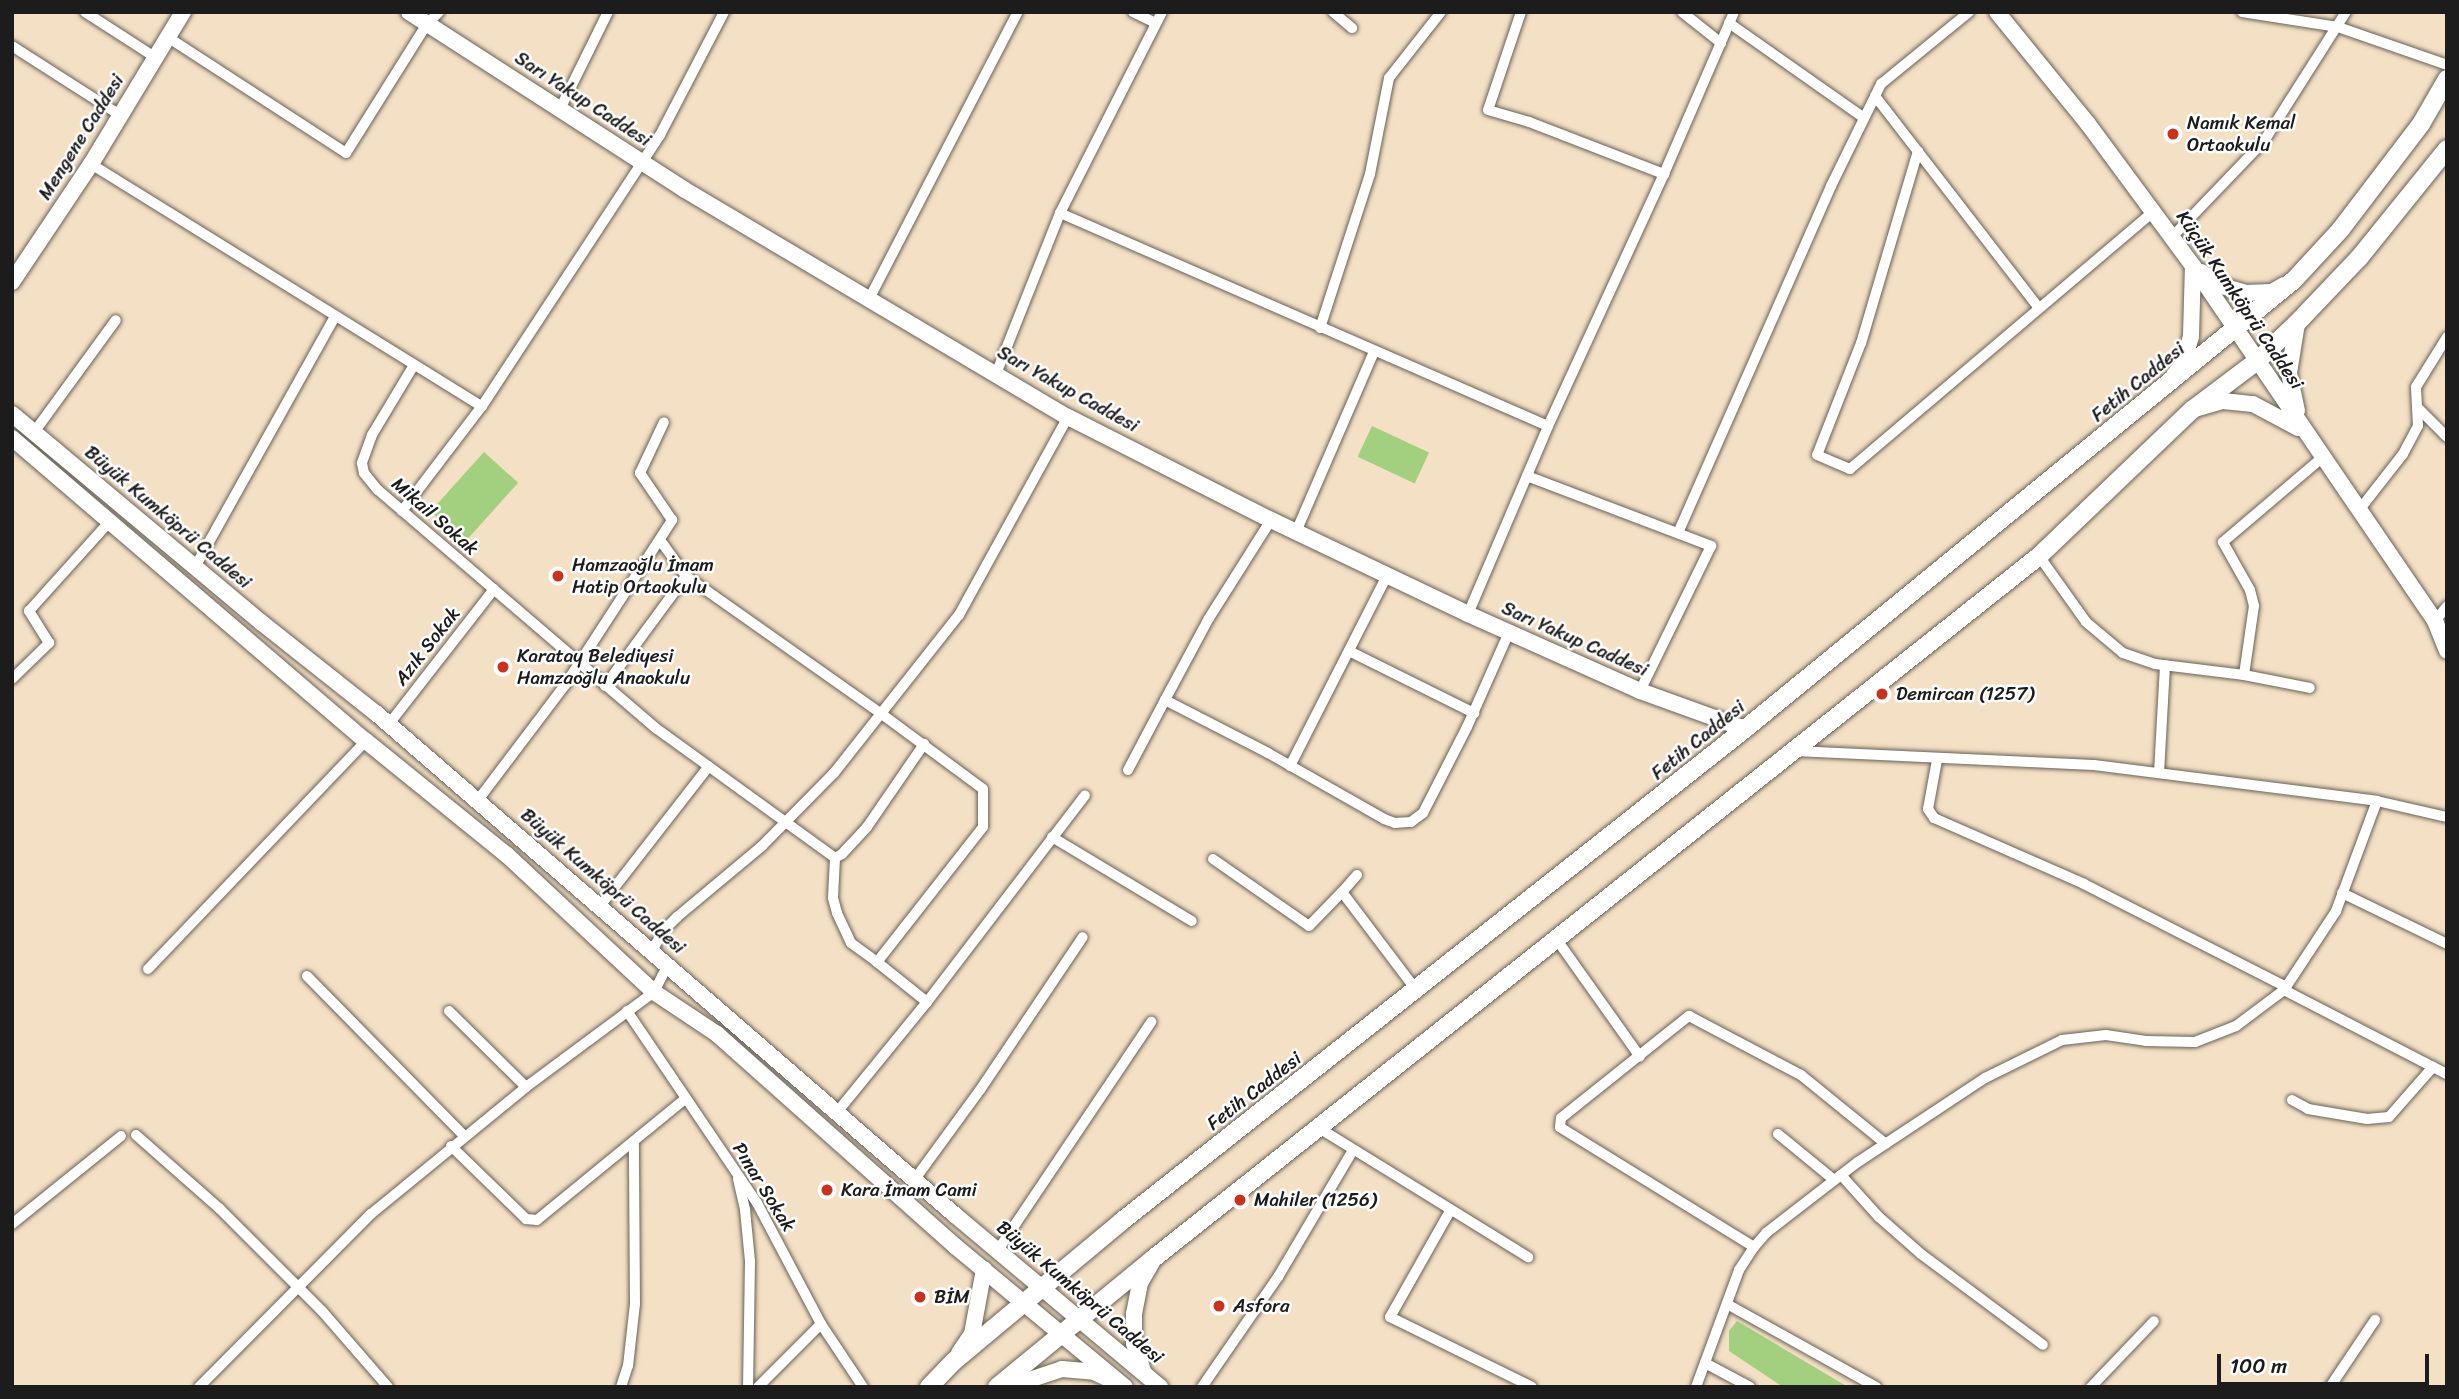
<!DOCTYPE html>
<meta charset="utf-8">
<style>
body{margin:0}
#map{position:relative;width:2459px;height:1399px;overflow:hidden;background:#f4e0c5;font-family:Sriracha,sans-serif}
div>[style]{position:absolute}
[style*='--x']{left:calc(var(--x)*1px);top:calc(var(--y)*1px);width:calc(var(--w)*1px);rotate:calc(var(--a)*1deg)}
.green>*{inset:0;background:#a2d07e;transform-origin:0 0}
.roads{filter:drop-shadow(0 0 2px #686157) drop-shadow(0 0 2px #686157)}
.street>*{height:10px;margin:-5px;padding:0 5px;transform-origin:5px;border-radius:5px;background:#fff}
.secondary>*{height:16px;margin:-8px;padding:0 8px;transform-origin:8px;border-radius:8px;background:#fff}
.primary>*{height:18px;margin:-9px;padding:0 9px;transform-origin:9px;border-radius:9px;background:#fff}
.dots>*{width:19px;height:19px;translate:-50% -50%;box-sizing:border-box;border:4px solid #fff;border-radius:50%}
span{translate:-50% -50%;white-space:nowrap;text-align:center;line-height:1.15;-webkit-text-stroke:5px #fff;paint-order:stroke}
.street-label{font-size:19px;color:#1c1c1c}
.poi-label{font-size:19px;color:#1c1c1c}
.left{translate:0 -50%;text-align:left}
.frame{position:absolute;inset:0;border:14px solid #1c1c1c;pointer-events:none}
.scale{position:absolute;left:2217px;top:1354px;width:212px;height:32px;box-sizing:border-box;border:4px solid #1c1c1c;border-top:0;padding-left:9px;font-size:21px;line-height:24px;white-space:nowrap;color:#1c1c1c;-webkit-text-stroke:5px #fff;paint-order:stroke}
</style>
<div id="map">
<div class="green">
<div style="left:1372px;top:426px;width:63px;height:34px;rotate:25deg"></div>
<div style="left:484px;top:452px;width:46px;height:80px;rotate:42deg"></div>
<div style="clip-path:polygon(1737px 1321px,1848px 1387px,1783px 1387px,1729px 1351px,1729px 1331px)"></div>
</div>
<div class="roads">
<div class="street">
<div style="--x:85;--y:12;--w:85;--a:32.9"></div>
<div style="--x:1133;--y:12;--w:25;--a:26"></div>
<div style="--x:1333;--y:12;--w:25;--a:40"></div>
<div style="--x:1521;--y:12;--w:103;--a:108.6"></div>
<div style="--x:1488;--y:110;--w:43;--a:16.3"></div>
<div style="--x:1529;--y:122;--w:145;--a:21.1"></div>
<div style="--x:1682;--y:12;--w:50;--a:38.5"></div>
<div style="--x:2242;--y:12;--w:97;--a:8.9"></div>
<div style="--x:2338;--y:27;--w:115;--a:19.2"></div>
<div style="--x:1729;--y:23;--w:165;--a:35.1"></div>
<div style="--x:169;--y:38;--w:211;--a:33"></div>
<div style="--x:346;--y:153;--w:152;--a:-57.9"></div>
<div style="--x:427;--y:24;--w:17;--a:-45"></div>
<div style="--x:12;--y:46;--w:128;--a:32.6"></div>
<div style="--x:1875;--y:96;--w:268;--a:52.3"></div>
<div style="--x:560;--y:109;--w:108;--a:-63.7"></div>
<div style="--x:1918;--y:151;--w:200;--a:106.5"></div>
<div style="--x:1861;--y:343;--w:120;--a:111.4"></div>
<div style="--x:1817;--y:455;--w:36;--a:23"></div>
<div style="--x:1850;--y:469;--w:399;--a:-40.3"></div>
<div style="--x:91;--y:164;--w:460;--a:31.8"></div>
<div style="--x:1060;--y:213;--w:532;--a:23.58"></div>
<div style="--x:2172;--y:237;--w:133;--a:-46.2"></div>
<div style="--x:2264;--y:141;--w:153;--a:-57.6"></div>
<div style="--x:869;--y:299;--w:323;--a:-62.6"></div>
<div style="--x:1320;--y:328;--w:162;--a:-72"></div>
<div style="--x:1370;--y:174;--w:98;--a:-78.8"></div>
<div style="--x:1389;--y:78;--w:84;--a:-51.8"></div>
<div style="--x:414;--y:365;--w:82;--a:121"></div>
<div style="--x:372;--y:435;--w:30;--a:110"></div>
<div style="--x:362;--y:463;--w:10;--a:79"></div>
<div style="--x:364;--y:473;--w:22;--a:51"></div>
<div style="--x:378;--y:490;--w:367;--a:40.6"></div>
<div style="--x:657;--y:729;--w:220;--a:35.9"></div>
<div style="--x:835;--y:858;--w:8;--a:-30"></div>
<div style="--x:842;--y:854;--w:37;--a:-47"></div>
<div style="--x:867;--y:827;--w:101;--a:-55.5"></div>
<div style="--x:996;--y:374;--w:173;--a:-68.3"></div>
<div style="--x:1060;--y:213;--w:225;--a:-63.1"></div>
<div style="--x:2417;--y:407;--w:42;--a:45"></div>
<div style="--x:35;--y:431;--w:137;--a:-53.9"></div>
<div style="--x:1527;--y:476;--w:197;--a:20.8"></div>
<div style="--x:1711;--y:546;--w:161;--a:116.1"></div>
<div style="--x:2360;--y:509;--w:70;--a:-52"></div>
<div style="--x:2403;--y:454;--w:32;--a:-62"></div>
<div style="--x:2418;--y:426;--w:39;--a:-93"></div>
<div style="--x:2416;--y:387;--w:59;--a:-58.2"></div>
<div style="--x:402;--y:511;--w:132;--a:-52.7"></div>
<div style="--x:482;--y:406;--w:324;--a:-56.7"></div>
<div style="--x:660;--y:135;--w:139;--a:-62.5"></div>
<div style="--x:1271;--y:520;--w:116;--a:122.3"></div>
<div style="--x:1209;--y:618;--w:93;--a:118.2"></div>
<div style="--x:1165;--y:700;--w:116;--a:27.2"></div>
<div style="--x:1268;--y:753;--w:133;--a:29.6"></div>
<div style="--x:1384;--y:819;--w:12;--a:20"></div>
<div style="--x:1395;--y:823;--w:16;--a:-4"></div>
<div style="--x:1411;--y:822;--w:15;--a:-37"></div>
<div style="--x:1423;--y:813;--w:97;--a:-62.9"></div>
<div style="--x:1467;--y:727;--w:104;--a:-66.1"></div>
<div style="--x:1296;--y:532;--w:196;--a:-66.6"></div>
<div style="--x:1678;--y:533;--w:379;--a:-66.2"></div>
<div style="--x:1831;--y:186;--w:114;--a:-63.9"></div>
<div style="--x:1881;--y:84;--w:114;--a:-39.3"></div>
<div style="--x:660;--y:540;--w:44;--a:54.2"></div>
<div style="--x:686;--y:576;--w:236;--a:35.2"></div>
<div style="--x:879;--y:712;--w:129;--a:36.5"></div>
<div style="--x:983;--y:789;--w:38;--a:90"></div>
<div style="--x:983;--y:827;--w:172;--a:128.1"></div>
<div style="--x:877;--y:962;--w:64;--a:38.7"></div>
<div style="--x:2039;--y:556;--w:81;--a:54.5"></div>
<div style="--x:2086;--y:622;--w:48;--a:40"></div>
<div style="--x:2123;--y:653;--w:34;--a:19"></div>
<div style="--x:2155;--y:664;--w:90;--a:7"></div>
<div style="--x:2244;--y:675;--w:70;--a:-81.8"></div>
<div style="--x:2254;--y:606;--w:16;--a:-104"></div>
<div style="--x:2250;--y:590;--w:55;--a:-119.4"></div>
<div style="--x:2223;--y:542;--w:131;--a:-40.4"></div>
<div style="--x:195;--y:567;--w:287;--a:-60.8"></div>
<div style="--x:1468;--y:614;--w:204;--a:-66.9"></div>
<div style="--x:1548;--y:426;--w:277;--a:-65.3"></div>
<div style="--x:1664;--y:174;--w:176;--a:-66.6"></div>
<div style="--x:2435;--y:621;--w:19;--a:-51"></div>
<div style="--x:1349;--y:651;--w:140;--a:26.4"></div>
<div style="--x:2244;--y:675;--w:67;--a:11.1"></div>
<div style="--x:12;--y:679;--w:52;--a:-44.2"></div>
<div style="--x:49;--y:643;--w:38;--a:-122"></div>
<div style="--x:29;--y:611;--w:122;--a:-48"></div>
<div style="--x:605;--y:686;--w:137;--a:-53.6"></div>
<div style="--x:389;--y:724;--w:171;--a:-52.1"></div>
<div style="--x:1795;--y:751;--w:299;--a:2.7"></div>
<div style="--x:2094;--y:765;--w:285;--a:7.2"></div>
<div style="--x:2377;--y:801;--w:72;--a:12.9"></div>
<div style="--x:1937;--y:760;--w:50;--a:100.4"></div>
<div style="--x:1928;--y:809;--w:11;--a:56"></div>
<div style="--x:1934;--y:818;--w:164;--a:23.7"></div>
<div style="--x:2084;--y:884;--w:227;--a:27"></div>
<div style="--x:1290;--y:766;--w:213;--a:-63"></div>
<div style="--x:1128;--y:770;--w:79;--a:-62.1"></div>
<div style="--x:2159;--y:773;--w:108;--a:-86.8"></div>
<div style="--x:478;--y:800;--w:144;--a:-52.9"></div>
<div style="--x:565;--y:685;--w:197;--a:-57"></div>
<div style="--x:672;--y:520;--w:57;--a:-124.2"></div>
<div style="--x:640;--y:473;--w:56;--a:-64.8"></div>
<div style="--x:1052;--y:837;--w:163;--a:31"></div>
<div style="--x:835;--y:858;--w:40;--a:92.9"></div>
<div style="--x:833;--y:898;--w:16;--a:75"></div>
<div style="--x:837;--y:913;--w:33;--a:65"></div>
<div style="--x:851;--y:943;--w:32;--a:36"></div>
<div style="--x:1213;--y:859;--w:117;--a:34.9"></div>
<div style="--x:1309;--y:926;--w:47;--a:-45.9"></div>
<div style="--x:1357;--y:875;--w:23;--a:131"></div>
<div style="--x:1342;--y:892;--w:123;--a:52.9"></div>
<div style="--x:2342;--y:893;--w:117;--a:25.9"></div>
<div style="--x:600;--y:906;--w:177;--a:-52.1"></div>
<div style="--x:1557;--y:940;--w:143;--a:54.6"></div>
<div style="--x:652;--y:951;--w:23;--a:-61"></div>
<div style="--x:663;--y:931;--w:20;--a:-45"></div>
<div style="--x:677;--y:917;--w:111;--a:-39.9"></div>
<div style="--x:762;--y:846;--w:103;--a:-45.4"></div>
<div style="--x:834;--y:773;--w:201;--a:-51.7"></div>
<div style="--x:959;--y:615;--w:226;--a:-61.2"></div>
<div style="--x:148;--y:969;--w:315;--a:-46.3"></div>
<div style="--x:307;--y:976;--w:224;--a:45.5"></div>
<div style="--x:2284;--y:990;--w:183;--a:27.3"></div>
<div style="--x:449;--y:1011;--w:108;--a:44.6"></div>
<div style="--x:627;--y:1011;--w:232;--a:55.9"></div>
<div style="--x:757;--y:1203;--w:137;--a:62.1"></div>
<div style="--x:821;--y:1324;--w:76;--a:56.3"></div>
<div style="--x:2292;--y:1100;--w:18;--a:29"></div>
<div style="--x:2308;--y:1109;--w:60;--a:9.6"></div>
<div style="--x:2367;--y:1119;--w:22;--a:-5"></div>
<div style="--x:2389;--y:1117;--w:67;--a:-48.7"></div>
<div style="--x:838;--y:1111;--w:141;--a:-50.8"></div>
<div style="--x:927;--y:1002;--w:260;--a:-52.6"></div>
<div style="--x:1319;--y:1128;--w:246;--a:31.7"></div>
<div style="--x:1778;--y:1134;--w:72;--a:39.4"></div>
<div style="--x:136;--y:1135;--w:112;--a:41.4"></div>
<div style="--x:220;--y:1209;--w:144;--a:45"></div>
<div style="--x:322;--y:1311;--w:101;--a:49"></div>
<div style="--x:451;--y:1146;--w:105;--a:44.2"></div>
<div style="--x:526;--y:1219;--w:11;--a:5"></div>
<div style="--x:537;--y:1220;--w:191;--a:-39.3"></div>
<div style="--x:1841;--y:1175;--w:57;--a:47.9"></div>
<div style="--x:1879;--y:1217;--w:56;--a:41.4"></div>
<div style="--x:1921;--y:1254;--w:152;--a:36.7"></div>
<div style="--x:738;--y:1179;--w:32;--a:77"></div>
<div style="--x:745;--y:1210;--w:51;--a:84.4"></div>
<div style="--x:750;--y:1261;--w:126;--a:90.9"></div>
<div style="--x:915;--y:1179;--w:110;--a:-53.9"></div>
<div style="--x:980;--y:1090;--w:184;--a:-56.1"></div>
<div style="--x:1450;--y:1211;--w:122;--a:119.5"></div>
<div style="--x:1390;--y:1317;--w:158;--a:26.2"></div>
<div style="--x:12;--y:1224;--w:140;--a:-38.9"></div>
<div style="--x:1754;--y:1247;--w:228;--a:-148.3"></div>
<div style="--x:1560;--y:1127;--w:9;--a:-84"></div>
<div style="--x:1561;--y:1118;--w:164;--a:-38.6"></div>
<div style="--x:1689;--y:1016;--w:127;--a:27.8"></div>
<div style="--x:1801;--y:1075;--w:109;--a:39.1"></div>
<div style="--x:998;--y:1250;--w:275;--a:-56.1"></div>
<div style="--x:1727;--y:1304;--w:171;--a:29.1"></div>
<div style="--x:1705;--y:1363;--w:51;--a:28.1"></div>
<div style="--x:199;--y:1387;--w:244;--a:-45.2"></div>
<div style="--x:371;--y:1214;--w:200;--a:-39.3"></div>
<div style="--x:526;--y:1087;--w:159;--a:-36.6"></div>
<div style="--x:654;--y:992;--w:30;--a:-63"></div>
<div style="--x:621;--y:1387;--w:22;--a:-72"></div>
<div style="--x:628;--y:1366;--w:62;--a:-83.6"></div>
<div style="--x:635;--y:1304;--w:163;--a:-90.4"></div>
<div style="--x:758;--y:1387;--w:89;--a:-45"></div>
<div style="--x:1202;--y:1387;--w:134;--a:-55.4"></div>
<div style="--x:1278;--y:1277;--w:147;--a:-59.4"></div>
<div style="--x:1696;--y:1387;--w:125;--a:-69.8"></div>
<div style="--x:1739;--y:1270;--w:27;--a:-57"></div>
<div style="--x:1754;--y:1247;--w:18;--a:-49"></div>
<div style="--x:1766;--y:1233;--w:116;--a:-37.7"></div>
<div style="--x:1858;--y:1162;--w:152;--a:-33.5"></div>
<div style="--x:1985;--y:1078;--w:86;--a:-26.3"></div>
<div style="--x:2062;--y:1040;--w:44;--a:-6.5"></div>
<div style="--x:2106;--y:1035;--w:40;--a:8.5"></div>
<div style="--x:2146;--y:1041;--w:49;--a:1.2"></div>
<div style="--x:2195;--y:1042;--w:44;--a:-21.3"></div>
<div style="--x:2236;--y:1026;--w:60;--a:-36.9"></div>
<div style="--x:2284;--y:990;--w:95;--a:-56.6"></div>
<div style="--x:2336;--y:911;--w:117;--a:-69.6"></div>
<div style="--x:2091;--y:1387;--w:91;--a:-46.3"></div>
<div style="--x:2330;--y:1387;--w:81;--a:-56.1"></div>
</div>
<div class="secondary">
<div style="--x:409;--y:12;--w:328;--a:32.8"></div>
<div style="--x:685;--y:190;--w:445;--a:30.7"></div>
<div style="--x:1068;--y:417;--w:228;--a:26.9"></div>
<div style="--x:1271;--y:520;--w:218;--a:25.5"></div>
<div style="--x:1468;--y:614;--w:188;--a:24.1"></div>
<div style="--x:1640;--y:691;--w:112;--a:19.9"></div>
<div style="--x:1997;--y:12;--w:144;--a:50.9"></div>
<div style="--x:2088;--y:124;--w:177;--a:53.5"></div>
<div style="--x:2193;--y:266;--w:430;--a:55.7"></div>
<div style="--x:2435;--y:621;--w:32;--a:68"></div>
<div style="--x:2201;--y:272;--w:25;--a:34"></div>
<div style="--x:2222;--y:286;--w:25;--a:16"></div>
<div style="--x:2246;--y:293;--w:26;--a:-2"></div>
<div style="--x:2272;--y:292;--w:14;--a:-30"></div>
<div style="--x:12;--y:282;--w:142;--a:-56.2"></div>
<div style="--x:91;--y:164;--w:178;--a:-58.8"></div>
<div style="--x:2174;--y:375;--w:12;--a:-48"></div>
<div style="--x:2182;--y:366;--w:31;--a:-73"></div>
<div style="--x:2191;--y:336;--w:70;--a:-88.4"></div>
<div style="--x:2198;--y:408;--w:26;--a:-16"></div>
<div style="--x:2223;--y:401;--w:30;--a:6"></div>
<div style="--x:2253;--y:404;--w:51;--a:28.1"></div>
<div style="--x:2297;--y:411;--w:39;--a:-102"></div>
<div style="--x:2289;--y:373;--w:51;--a:-80.9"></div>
<div style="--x:12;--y:414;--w:326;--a:39.9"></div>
<div style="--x:262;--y:623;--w:147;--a:38.4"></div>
<div style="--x:377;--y:714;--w:765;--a:40.92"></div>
<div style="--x:955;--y:1215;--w:268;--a:40"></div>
<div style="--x:12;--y:438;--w:466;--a:40.6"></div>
<div style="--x:366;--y:741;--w:181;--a:39"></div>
<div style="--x:507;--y:855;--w:201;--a:43"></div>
<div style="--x:654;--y:992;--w:76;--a:33.7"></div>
<div style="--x:717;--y:1034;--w:319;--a:41.7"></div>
<div style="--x:955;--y:1246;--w:221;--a:39.7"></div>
<div style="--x:959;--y:1353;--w:23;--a:-56"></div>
<div style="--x:972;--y:1334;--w:66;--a:-79.5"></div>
<div style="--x:1143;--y:1371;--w:29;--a:-108"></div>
<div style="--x:1134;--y:1343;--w:29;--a:-90"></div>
<div style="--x:1134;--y:1314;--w:32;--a:-79"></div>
<div style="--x:1140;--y:1283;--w:24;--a:-60"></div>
<div style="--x:1008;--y:1387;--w:57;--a:-18.4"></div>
<div style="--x:1062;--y:1369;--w:32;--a:5"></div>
<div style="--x:1094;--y:1372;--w:17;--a:25"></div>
</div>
<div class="primary">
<div style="--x:929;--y:1387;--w:35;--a:-46"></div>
<div style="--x:953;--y:1362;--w:220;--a:-39.8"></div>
<div style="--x:1122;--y:1221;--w:794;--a:-38.3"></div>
<div style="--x:1745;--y:729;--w:709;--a:-39.28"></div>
<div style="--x:2294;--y:280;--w:69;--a:-47.3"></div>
<div style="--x:2341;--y:229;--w:132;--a:-52.7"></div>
<div style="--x:2421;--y:124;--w:52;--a:-60"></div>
<div style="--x:997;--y:1387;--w:203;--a:-39.4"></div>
<div style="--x:1154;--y:1258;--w:1130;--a:-38.42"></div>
<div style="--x:2039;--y:556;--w:211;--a:-43.7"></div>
<div style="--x:2192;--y:410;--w:81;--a:-37"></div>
<div style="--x:2257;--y:361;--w:55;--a:-43.5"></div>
<div style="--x:2297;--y:323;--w:90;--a:-46.4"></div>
<div style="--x:2359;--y:258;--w:140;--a:-51.1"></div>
</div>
</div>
<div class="dots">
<div style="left:2173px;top:134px;background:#c8321e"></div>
<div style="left:558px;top:576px;background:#c8321e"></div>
<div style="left:503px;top:667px;background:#c8321e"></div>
<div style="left:1882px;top:694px;background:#c8321e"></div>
<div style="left:827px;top:1190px;background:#c8321e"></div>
<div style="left:1240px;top:1200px;background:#c8321e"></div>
<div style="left:920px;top:1297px;background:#c8321e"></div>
<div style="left:1219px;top:1306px;background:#c8321e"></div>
</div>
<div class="street-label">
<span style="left:583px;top:99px;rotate:33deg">Sarı Yakup Caddesi</span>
<span style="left:81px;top:137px;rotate:-58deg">Mengene Caddesi</span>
<span style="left:2240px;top:300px;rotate:56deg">Küçük Kumköprü Caddesi</span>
<span style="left:2138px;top:382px;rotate:-39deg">Fetih Caddesi</span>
<span style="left:1068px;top:389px;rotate:29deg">Sarı Yakup Caddesi</span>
<span style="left:435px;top:516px;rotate:41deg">Mikail Sokak</span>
<span style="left:168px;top:517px;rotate:40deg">Büyük Kumköprü Caddesi</span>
<span style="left:1575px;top:639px;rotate:24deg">Sarı Yakup Caddesi</span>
<span style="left:427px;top:646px;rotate:-52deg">Azık Sokak</span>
<span style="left:1698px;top:740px;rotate:-39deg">Fetih Caddesi</span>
<span style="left:603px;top:881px;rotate:41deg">Büyük Kumköprü Caddesi</span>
<span style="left:1254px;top:1091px;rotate:-38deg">Fetih Caddesi</span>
<span style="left:764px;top:1187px;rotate:58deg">Pınar Sokak</span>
<span style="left:1080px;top:1292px;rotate:40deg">Büyük Kumköprü Caddesi</span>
</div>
<div class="poi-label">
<span class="left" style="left:2187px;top:134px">Namık Kemal<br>Ortaokulu</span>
<span class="left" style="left:572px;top:576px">Hamzaoğlu İmam<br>Hatip Ortaokulu</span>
<span class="left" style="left:517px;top:667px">Karatay Belediyesi<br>Hamzaoğlu Anaokulu</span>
<span class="left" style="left:1896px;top:694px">Demircan (1257)</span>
<span class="left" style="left:841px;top:1190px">Kara İmam Cami</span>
<span class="left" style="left:1254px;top:1200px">Mahiler (1256)</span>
<span class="left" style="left:934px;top:1297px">BİM</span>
<span class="left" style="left:1233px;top:1306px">Asfora</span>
</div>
<div class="frame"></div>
<div class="scale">100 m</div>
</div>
